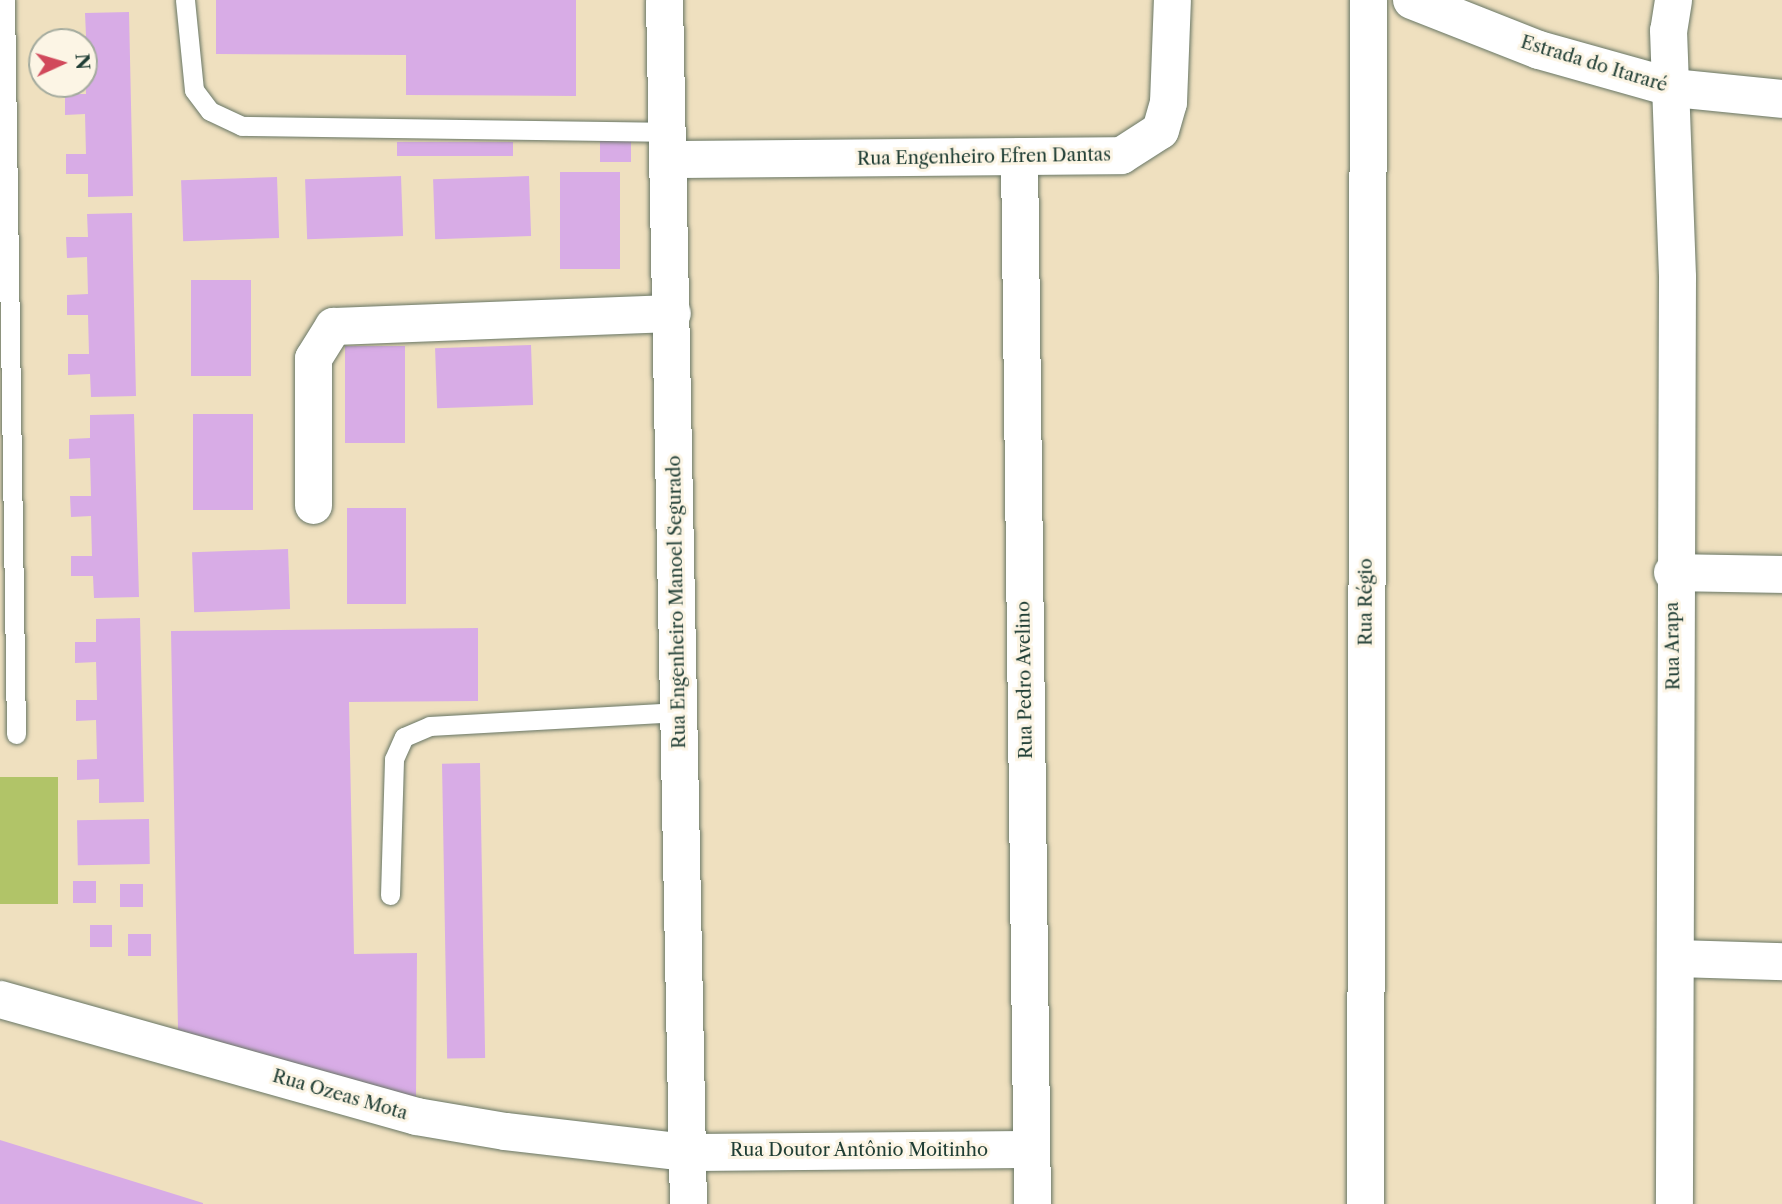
<!DOCTYPE html>
<meta charset="utf-8">
<style>
body{margin:0}
#map{position:relative;width:1782px;height:1204px;overflow:hidden;background:#efe0bf;font-family:"Libre Caslon Text",serif}
div>[style]{position:absolute}
[style*='--x']{left:calc(var(--x)*1px);top:calc(var(--y)*1px);width:calc(var(--w)*1px);rotate:calc(var(--a)*1deg)}
.green>*{inset:0;background:#b1c468;transform-origin:0 0}
.building>*{inset:0;background:#d8ace6;transform-origin:0 0}
.roads{filter:drop-shadow(0 0 2px #687665) drop-shadow(0 0 2px #687665)}
.lane>*{height:19px;margin:-9.5px;padding:0 9.5px;transform-origin:9.5px;border-radius:9.5px;background:#fff}
.street>*{height:37px;margin:-18.5px;padding:0 18.5px;transform-origin:18.5px;border-radius:18.5px;background:#fff}
.primary>*{height:38px;margin:-19px;padding:0 19px;transform-origin:19px;border-radius:19px;background:#fff}
span{translate:-50% -50%;white-space:nowrap;text-align:center;line-height:1.15;-webkit-text-stroke:6px #fcf5e5;paint-order:stroke}
.street-label{font-size:18px;color:#1f3d34}
.north{position:absolute;left:28px;top:28px;width:70px;height:70px;box-sizing:border-box;background:#fcf5e5;border:2px solid #a4ab9e;border-radius:50%;rotate:86deg;font-size:19px;font-weight:700;line-height:28px;text-align:center;color:#1f3d34}
.north::after{content:'';display:block;margin:auto;width:24px;height:32px;background:#d1495b;clip-path:polygon(50% 0,100% 100%,50% 72%,0 100%)}
</style>
<div id="map">
<div class="green">
<div style="left:0;top:777px;width:58px;height:127px"></div>
</div>
<div class="building">
<div style="clip-path:polygon(216px 0,576px 0,576px 96px,406px 95px,406px 55px,216px 54px)"></div>
<div style="clip-path:polygon(129px 12px,133px 196px,88px 197px,88px 174px,66px 174px,66px 154px,86px 154px,85px 114px,65px 115px,65px 94px,86px 94px,84px 42px,64px 42px,64px 37px,86px 36px,85px 13px)"></div>
<div style="left:600px;top:141px;width:31px;height:21px"></div>
<div style="left:513px;top:142px;width:14px;height:116px;rotate:90deg"></div>
<div style="left:560px;top:172px;width:60px;height:97px"></div>
<div style="left:401px;top:176px;width:60px;height:96px;rotate:88deg"></div>
<div style="left:529px;top:176px;width:60px;height:96px;rotate:88deg"></div>
<div style="left:277px;top:177px;width:61px;height:96px;rotate:88deg"></div>
<div style="clip-path:polygon(132px 213px,136px 396px,91px 397px,90px 374px,68px 375px,68px 354px,89px 354px,88px 315px,67px 315px,67px 295px,88px 294px,87px 257px,67px 258px,66px 237px,88px 237px,87px 214px)"></div>
<div style="left:191px;top:280px;width:60px;height:96px"></div>
<div style="left:531px;top:345px;width:60px;height:96px;rotate:88deg"></div>
<div style="left:405px;top:346px;width:97px;height:60px;rotate:90deg"></div>
<div style="clip-path:polygon(134px 414px,139px 597px,94px 598px,93px 576px,71px 576px,71px 556px,92px 556px,91px 516px,71px 517px,70px 496px,91px 496px,90px 458px,69px 459px,69px 439px,90px 438px,90px 415px)"></div>
<div style="left:193px;top:414px;width:60px;height:96px"></div>
<div style="left:347px;top:508px;width:59px;height:96px"></div>
<div style="left:288px;top:549px;width:60px;height:96px;rotate:88deg"></div>
<div style="clip-path:polygon(140px 618px,144px 802px,99px 803px,99px 779px,77px 780px,77px 760px,97px 759px,96px 720px,76px 721px,76px 700px,97px 700px,96px 662px,75px 663px,75px 642px,96px 642px,96px 619px)"></div>
<div style="clip-path:polygon(478px 628px,478px 701px,349px 702px,354px 954px,417px 953px,416px 1098px,178px 1030px,171px 631px)"></div>
<div style="left:480px;top:763px;width:295px;height:38px;rotate:89deg"></div>
<div style="left:149px;top:819px;width:45px;height:72px;rotate:89deg"></div>
<div style="left:73px;top:881px;width:23px;height:22px"></div>
<div style="left:120px;top:884px;width:23px;height:23px"></div>
<div style="left:90px;top:925px;width:22px;height:22px"></div>
<div style="left:151px;top:934px;width:22px;height:23px;rotate:90deg"></div>
<div style="clip-path:polygon(0 1140px,203px 1203px,203px 1204px,0 1204px)"></div>
</div>
<div class="roads">
<div class="lane">
<div style="--x:5;--y:0;--w:734;--a:89.14"></div>
<div style="--x:185;--y:0;--w:90;--a:84.3"></div>
<div style="--x:194;--y:90;--w:26;--a:53"></div>
<div style="--x:210;--y:111;--w:35;--a:25"></div>
<div style="--x:242;--y:126;--w:426;--a:0.8"></div>
<div style="--x:390;--y:895;--w:136;--a:-88.3"></div>
<div style="--x:394;--y:759;--w:24;--a:-66"></div>
<div style="--x:404;--y:737;--w:28;--a:-23"></div>
<div style="--x:430;--y:726;--w:249;--a:-3.2"></div>
</div>
<div class="street">
<div style="--x:664;--y:0;--w:1204;--a:88.86"></div>
<div style="--x:1673;--y:0;--w:30;--a:99"></div>
<div style="--x:1668;--y:30;--w:247;--a:87.9"></div>
<div style="--x:1677;--y:277;--w:927;--a:90.19"></div>
<div style="--x:1019;--y:156;--w:1048;--a:89.29"></div>
<div style="--x:669;--y:159;--w:452;--a:-0.5"></div>
<div style="--x:1121;--y:155;--w:46;--a:-32.7"></div>
<div style="--x:1160;--y:130;--w:29;--a:-74"></div>
<div style="--x:1168;--y:102;--w:102;--a:-87.8"></div>
<div style="--x:313;--y:505;--w:147;--a:-90"></div>
<div style="--x:313;--y:358;--w:38;--a:-58"></div>
<div style="--x:333;--y:326;--w:339;--a:-2.2"></div>
<div style="--x:1672;--y:572;--w:110;--a:1"></div>
<div style="--x:1678;--y:958;--w:104;--a:1.7"></div>
<div style="--x:0;--y:999;--w:432;--a:15.7"></div>
<div style="--x:416;--y:1116;--w:90;--a:9.6"></div>
<div style="--x:505;--y:1131;--w:183;--a:6.6"></div>
<div style="--x:687;--y:1152;--w:344;--a:-0.5"></div>
<div style="--x:1365;--y:1204;--w:1204;--a:-89.86"></div>
</div>
<div class="primary">
<div style="--x:1412;--y:0;--w:136;--a:21.5"></div>
<div style="--x:1539;--y:50;--w:140;--a:15.7"></div>
<div style="--x:1674;--y:88;--w:109;--a:5.8"></div>
</div>
</div>
<div class="street-label">
<span style="left:1594px;top:64px;rotate:17deg">Estrada do Itararé</span>
<span style="left:984px;top:157px;rotate:-1deg">Rua Engenheiro Efren Dantas</span>
<span style="left:677px;top:602px;rotate:-91deg">Rua Engenheiro Manoel Segurado</span>
<span style="left:1366px;top:602px;rotate:-90deg">Rua Régio</span>
<span style="left:1673px;top:646px;rotate:-91deg">Rua Arapa</span>
<span style="left:1025px;top:680px;rotate:-91deg">Rua Pedro Avelino</span>
<span style="left:340px;top:1095px;rotate:16deg">Rua Ozeas Mota</span>
<span style="left:859px;top:1150px">Rua Doutor Antônio Moitinho</span>
</div>
<div class="north">N</div>
</div>
